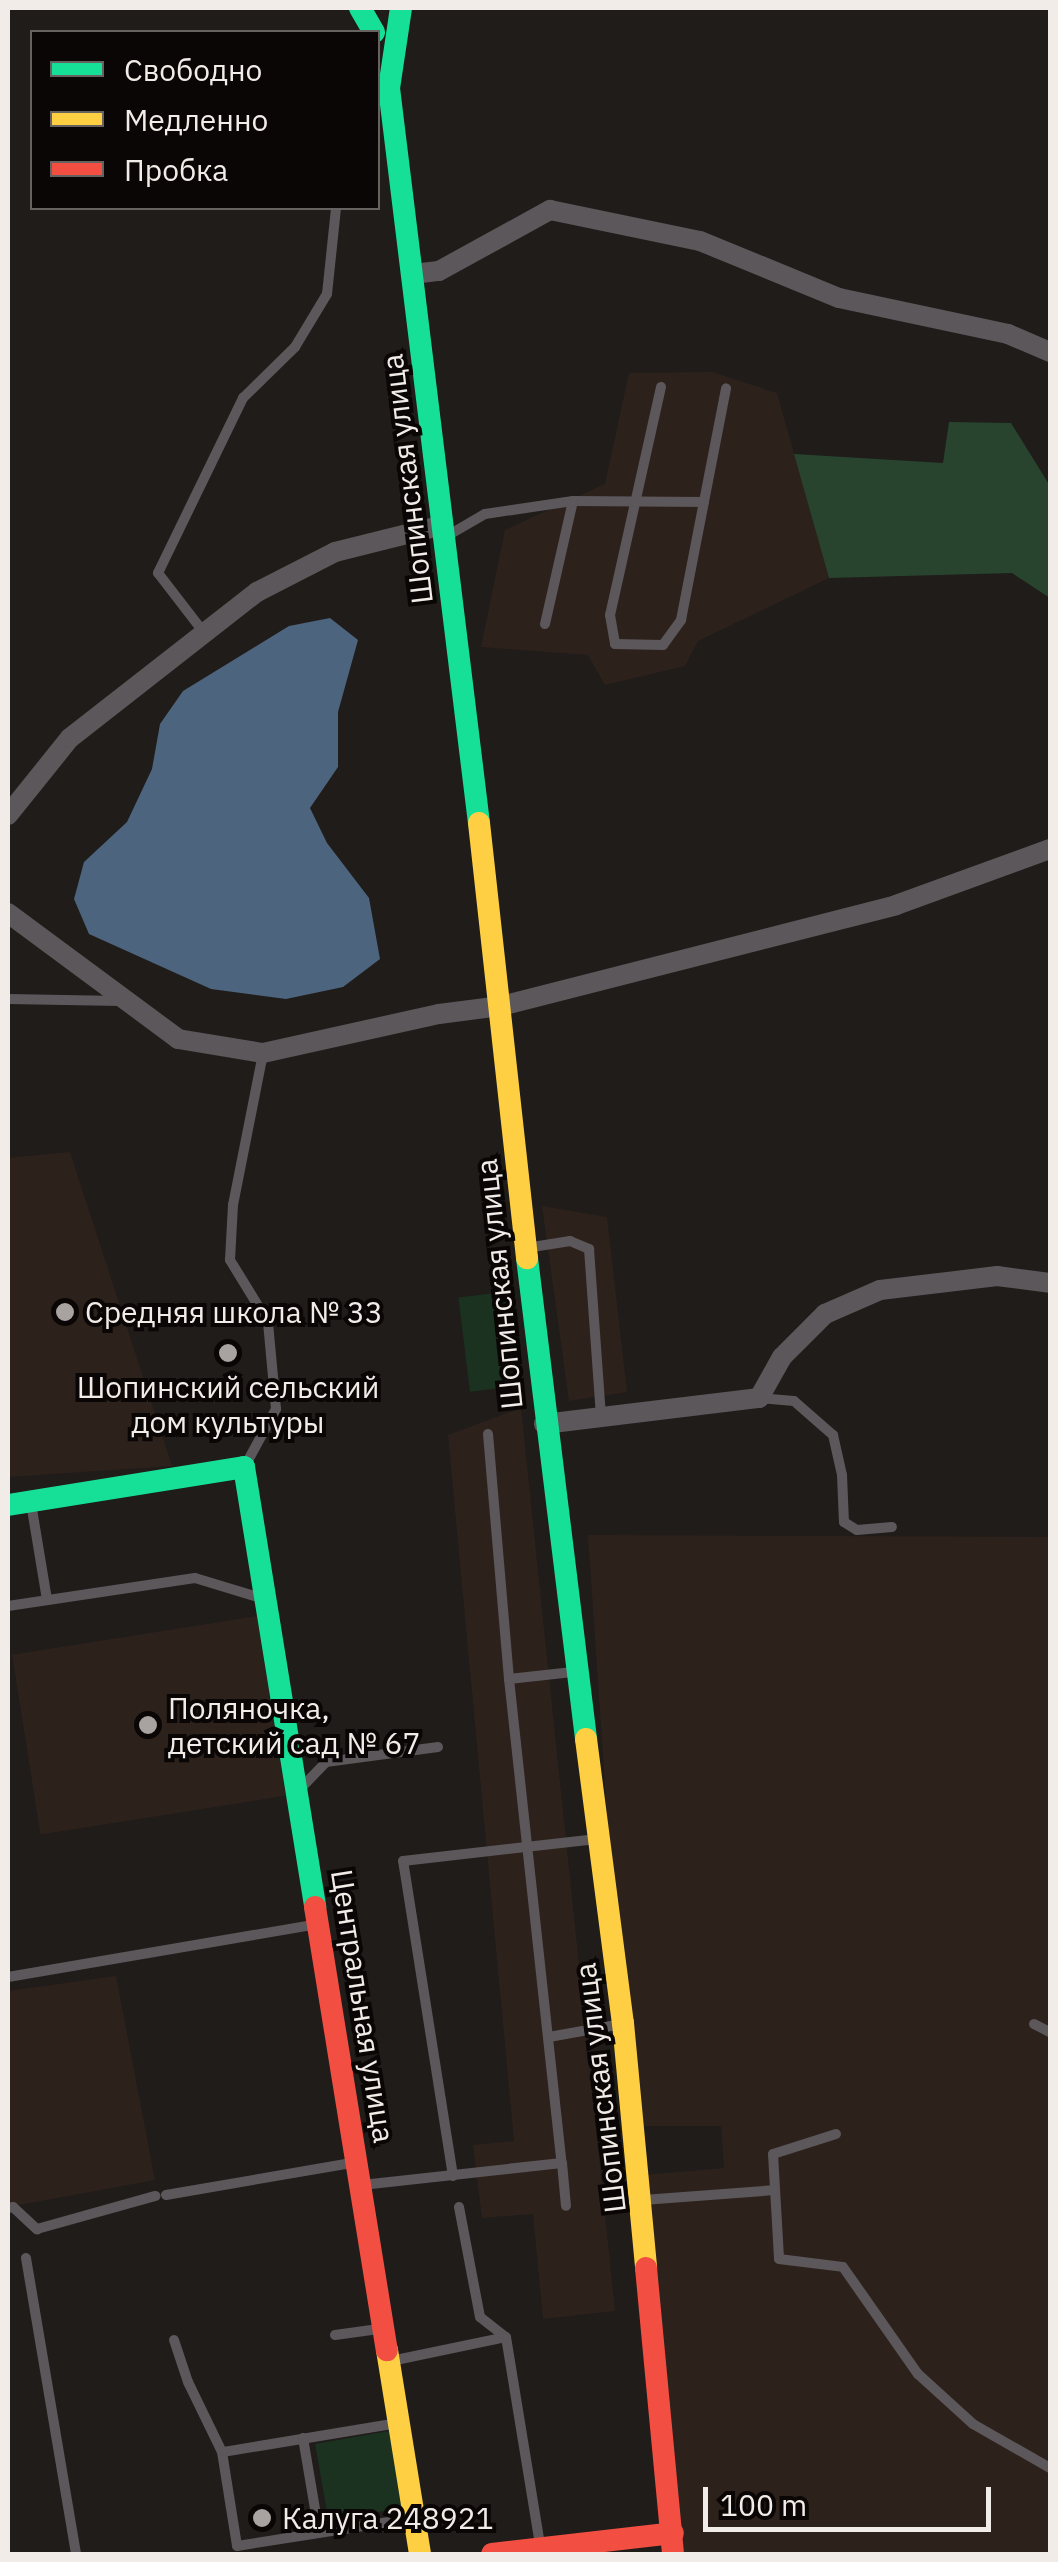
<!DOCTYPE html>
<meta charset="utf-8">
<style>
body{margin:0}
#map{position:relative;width:1058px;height:2562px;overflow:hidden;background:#1f1c1a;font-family:"IBM Plex Sans",sans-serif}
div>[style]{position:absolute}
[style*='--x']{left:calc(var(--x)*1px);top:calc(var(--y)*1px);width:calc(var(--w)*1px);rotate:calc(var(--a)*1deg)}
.built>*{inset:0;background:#2d211b;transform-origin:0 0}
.green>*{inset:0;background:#1c3220;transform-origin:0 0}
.forest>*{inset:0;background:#29442e}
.water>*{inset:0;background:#4c647e}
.lane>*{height:10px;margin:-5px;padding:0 5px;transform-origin:5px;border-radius:5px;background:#5b575a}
.street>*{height:20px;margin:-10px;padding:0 10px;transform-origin:10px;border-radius:10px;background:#5b575a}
.fast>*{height:22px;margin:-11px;padding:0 11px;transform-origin:11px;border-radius:11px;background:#16e098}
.slow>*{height:22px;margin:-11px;padding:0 11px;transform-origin:11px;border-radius:11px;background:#ffcf43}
.jam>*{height:22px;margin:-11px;padding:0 11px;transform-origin:11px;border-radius:11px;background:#f24e42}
.dots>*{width:28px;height:28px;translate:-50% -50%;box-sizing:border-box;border:5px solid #090605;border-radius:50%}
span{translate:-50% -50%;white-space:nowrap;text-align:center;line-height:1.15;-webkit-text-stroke:8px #090605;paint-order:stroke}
.street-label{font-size:30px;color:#f2ece9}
.poi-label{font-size:30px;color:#f2ece9}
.left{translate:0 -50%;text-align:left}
.frame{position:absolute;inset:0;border:10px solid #f2ece9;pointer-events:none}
.legend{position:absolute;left:30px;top:30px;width:350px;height:180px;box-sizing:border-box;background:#090605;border:2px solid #666260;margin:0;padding:12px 18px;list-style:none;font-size:30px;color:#f2ece9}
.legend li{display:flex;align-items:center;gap:20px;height:50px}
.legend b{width:50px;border:2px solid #666260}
.scale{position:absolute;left:703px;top:2487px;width:288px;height:45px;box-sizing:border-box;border:5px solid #f2ece9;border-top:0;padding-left:12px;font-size:30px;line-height:35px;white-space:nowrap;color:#f2ece9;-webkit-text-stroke:8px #090605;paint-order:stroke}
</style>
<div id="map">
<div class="built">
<div style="clip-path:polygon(712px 372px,777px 393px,829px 578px,698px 641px,685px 666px,605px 685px,588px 655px,481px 647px,505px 530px,605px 484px,629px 373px)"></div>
<div style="clip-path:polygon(70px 1152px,172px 1466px,8px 1477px,8px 1158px)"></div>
<div style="clip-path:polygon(542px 1206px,607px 1217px,627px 1392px,569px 1401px)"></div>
<div style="clip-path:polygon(521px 1408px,615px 2311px,543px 2319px,533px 2214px,482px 2218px,473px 2145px,514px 2141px,448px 1435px)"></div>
<div style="clip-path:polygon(588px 1535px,1050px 1537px,1050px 2554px,677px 2554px,633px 2176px,724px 2168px,721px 2126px,628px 2126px)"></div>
<div style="left:257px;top:1616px;width:182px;height:248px;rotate:81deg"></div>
<div style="clip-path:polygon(116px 1976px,155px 2180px,8px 2207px,8px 1991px)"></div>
</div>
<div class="green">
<div style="left:512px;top:1291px;width:95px;height:54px;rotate:83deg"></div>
<div style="left:389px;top:2431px;width:78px;height:75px;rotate:80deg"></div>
</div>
<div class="forest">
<div style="clip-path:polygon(949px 422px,1011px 423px,1050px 486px,1050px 598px,1012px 573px,829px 578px,794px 454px,943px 463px)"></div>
</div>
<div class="water">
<div style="clip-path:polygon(330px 618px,358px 640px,338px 712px,338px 767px,310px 808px,327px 843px,369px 898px,380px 959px,343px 987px,286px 999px,211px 989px,89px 934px,74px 899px,84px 862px,127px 822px,152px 769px,160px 724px,183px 691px,289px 626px)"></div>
</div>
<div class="lane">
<div style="--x:661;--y:387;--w:234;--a:102.6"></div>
<div style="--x:610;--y:615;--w:29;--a:80"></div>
<div style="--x:615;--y:644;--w:48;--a:1.2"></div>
<div style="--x:663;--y:645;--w:31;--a:-54"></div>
<div style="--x:681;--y:620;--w:236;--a:-79"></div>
<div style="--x:447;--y:536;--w:44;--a:-30.1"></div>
<div style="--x:485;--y:514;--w:89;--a:-8.4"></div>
<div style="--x:573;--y:501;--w:131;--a:0.4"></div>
<div style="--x:545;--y:624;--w:126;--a:-77.2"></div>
<div style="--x:205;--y:634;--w:77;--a:-127.6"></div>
<div style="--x:158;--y:573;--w:195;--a:-64.1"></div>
<div style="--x:243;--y:398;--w:73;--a:-44.4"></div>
<div style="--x:295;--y:347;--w:62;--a:-58.9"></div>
<div style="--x:327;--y:294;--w:86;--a:-84"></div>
<div style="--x:8;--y:999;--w:113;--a:1"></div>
<div style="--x:526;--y:1248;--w:45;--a:-9"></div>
<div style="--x:570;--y:1241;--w:21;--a:23"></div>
<div style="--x:589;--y:1249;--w:167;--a:85.9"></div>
<div style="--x:760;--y:1398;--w:34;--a:5"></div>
<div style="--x:794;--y:1401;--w:52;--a:41.1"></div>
<div style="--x:833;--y:1435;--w:41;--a:77.3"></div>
<div style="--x:842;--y:1475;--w:47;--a:87.6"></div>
<div style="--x:844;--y:1522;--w:15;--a:32"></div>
<div style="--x:857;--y:1530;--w:35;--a:-5"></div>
<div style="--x:488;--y:1434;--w:246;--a:85.1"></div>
<div style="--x:509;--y:1679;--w:487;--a:83.8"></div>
<div style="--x:245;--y:1466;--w:65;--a:-61.5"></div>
<div style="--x:276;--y:1409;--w:87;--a:-95.3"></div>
<div style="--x:268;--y:1322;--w:73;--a:-121.5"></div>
<div style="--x:230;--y:1260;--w:55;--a:-86.9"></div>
<div style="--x:233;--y:1205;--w:155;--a:-78.8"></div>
<div style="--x:31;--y:1503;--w:98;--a:80.6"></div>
<div style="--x:8;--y:1606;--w:189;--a:-8.5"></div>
<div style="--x:195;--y:1578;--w:69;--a:16.9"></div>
<div style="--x:509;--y:1679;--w:64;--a:-6.2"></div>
<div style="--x:301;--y:1788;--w:36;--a:-46"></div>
<div style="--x:326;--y:1762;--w:113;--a:-7.6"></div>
<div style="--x:8;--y:1977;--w:314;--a:-9.7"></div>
<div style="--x:1034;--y:2024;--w:18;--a:27"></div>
<div style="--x:549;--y:2037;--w:74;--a:-10.1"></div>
<div style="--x:836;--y:2134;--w:66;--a:162.4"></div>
<div style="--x:773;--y:2154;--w:105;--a:86.7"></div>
<div style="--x:779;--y:2259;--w:64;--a:7.1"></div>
<div style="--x:843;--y:2267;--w:131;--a:55"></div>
<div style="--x:918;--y:2374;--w:74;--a:42.3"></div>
<div style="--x:973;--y:2424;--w:89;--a:29.7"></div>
<div style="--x:453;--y:2176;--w:319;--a:-99"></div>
<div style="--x:403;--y:1861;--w:195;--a:-6.5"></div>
<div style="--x:362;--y:2185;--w:201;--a:-6.3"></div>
<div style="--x:562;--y:2163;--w:43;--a:84.7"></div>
<div style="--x:166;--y:2195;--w:194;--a:-9.8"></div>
<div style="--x:643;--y:2200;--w:132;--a:-4.3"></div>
<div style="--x:459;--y:2207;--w:112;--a:79.2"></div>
<div style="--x:480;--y:2317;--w:33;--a:38"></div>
<div style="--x:506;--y:2337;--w:211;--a:80.7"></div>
<div style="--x:8;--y:2208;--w:5;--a:-11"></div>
<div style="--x:13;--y:2207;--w:33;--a:43"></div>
<div style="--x:37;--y:2229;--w:123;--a:-15.6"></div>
<div style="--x:26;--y:2258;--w:300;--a:80.4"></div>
<div style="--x:335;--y:2335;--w:44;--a:-7.8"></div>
<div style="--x:174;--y:2340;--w:44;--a:71.6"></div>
<div style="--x:188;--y:2382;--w:78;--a:64.1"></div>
<div style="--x:391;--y:2361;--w:117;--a:-11.8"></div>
<div style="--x:398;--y:2423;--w:178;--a:170.6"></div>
<div style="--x:222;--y:2452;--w:95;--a:80.9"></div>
<div style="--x:237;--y:2546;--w:179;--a:-9"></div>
<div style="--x:303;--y:2438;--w:96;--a:80.4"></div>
</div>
<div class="street">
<div style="--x:413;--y:274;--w:26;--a:-7"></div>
<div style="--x:439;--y:271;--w:127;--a:-28.8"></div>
<div style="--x:550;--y:210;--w:153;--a:11.7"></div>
<div style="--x:700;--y:241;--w:150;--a:22.3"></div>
<div style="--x:839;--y:298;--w:173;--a:12"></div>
<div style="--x:1008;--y:334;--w:46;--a:23.2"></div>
<div style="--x:8;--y:815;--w:99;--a:-51.2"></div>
<div style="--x:70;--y:738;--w:237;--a:-38"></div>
<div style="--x:257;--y:592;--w:88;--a:-27.1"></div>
<div style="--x:335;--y:552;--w:111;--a:-14"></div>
<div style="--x:8;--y:913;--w:212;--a:36.5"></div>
<div style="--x:178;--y:1039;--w:86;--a:9.4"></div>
<div style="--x:263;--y:1053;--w:180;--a:-12.5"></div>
<div style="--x:439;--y:1014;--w:63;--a:-7.4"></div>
<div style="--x:501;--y:1006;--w:408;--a:-14.3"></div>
<div style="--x:896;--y:905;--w:164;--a:-20"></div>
<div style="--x:544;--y:1424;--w:217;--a:-6.9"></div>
<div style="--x:759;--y:1398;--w:47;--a:-60.7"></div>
<div style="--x:782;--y:1357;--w:61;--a:-45"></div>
<div style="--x:825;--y:1314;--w:60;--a:-23.6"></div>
<div style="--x:880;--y:1290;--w:118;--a:-6.8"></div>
<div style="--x:997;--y:1276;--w:53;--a:7.5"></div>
</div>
<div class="fast">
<div style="--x:360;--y:8;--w:28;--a:60"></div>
<div style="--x:401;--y:8;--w:81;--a:98.5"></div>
<div style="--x:389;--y:88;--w:740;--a:83.02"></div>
<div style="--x:527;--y:1258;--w:485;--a:83"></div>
<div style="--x:8;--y:1505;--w:239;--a:-9.1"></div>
<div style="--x:244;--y:1467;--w:446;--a:80.8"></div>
</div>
<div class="slow">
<div style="--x:479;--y:823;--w:438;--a:83.7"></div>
<div style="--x:586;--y:1739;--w:286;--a:82.6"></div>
<div style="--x:623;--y:2023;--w:246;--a:84.6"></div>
<div style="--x:387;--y:2350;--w:207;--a:80.8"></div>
</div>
<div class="jam">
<div style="--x:315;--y:1907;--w:449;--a:80.8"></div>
<div style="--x:646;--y:2268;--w:287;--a:84.6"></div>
<div style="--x:492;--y:2554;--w:182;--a:-6.6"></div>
</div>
<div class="dots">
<div style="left:65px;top:1312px;background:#a8a3a1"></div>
<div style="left:228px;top:1353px;background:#a8a3a1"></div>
<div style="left:148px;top:1725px;background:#a8a3a1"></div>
<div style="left:262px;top:2518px;background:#a8a3a1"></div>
</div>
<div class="street-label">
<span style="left:407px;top:479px;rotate:-97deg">Шопинская улица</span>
<span style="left:499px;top:1284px;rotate:-96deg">Шопинская улица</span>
<span style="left:363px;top:2006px;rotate:81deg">Центральная улица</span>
<span style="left:600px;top:2088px;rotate:-97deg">Шопинская улица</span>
</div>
<div class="poi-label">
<span class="left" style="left:85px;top:1312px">Средняя школа № 33</span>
<span style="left:228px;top:1404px">Шопинский сельский<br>дом культуры</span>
<span class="left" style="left:168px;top:1725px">Поляночка,<br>детский сад № 67</span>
<span class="left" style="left:282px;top:2518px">Калуга 248921</span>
</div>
<div class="frame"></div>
<ul class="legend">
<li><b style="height:12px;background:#16e098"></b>Свободно</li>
<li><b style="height:12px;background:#ffcf43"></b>Медленно</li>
<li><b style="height:12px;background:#f24e42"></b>Пробка</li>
</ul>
<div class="scale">100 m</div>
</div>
